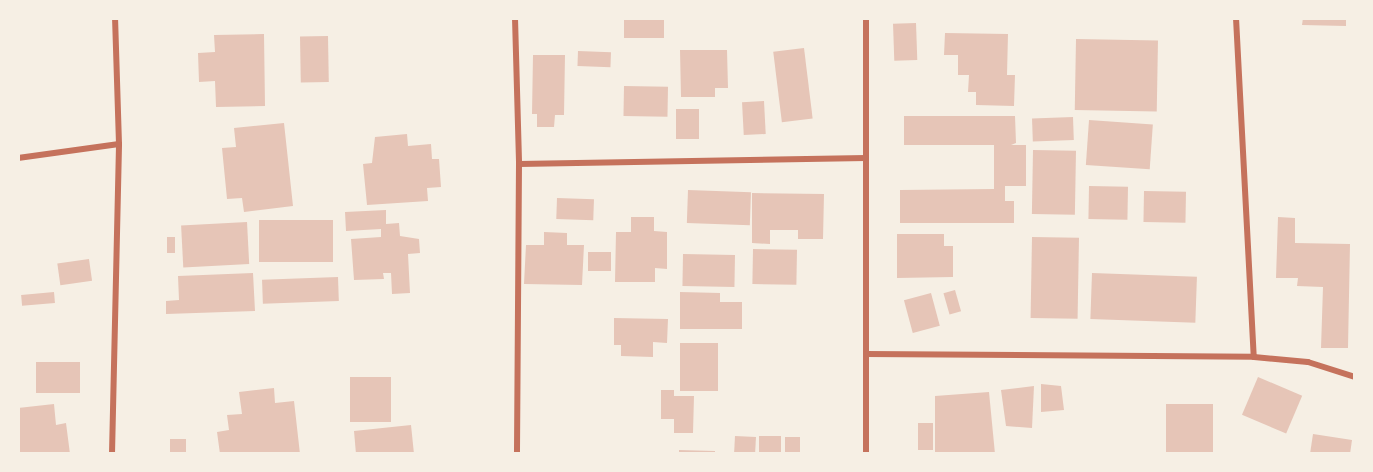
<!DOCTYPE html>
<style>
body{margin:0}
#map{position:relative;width:1373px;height:472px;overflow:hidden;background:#f6efe4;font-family:"Fira Sans Condensed",sans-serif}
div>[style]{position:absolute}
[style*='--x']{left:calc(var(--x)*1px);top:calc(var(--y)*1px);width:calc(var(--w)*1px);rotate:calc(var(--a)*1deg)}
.building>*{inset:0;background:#e6c5b7;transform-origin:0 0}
.minor>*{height:6px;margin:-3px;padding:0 3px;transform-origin:3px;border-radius:3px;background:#c5725c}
span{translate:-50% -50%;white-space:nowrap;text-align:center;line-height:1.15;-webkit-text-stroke:4.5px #f6efe4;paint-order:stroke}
.frame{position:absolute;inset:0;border:20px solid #f6efe4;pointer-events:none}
</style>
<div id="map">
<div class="building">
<div style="left:624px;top:18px;width:40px;height:20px"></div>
<div style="clip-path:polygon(1303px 18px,1346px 18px,1346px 26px,1302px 25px)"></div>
<div style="left:916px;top:23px;width:37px;height:23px;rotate:88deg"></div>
<div style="clip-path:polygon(945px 33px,1008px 34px,1007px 75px,1015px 75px,1014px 106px,976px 105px,976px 92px,968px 92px,969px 75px,958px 75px,958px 55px,944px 55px)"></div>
<div style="clip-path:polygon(264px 34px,265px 106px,216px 107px,215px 81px,199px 82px,198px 53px,215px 52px,214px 35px)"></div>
<div style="left:328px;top:36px;width:46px;height:28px;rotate:89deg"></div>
<div style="left:1076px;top:39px;width:82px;height:71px;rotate:1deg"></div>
<div style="left:804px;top:48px;width:71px;height:31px;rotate:83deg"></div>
<div style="clip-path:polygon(680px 50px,727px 50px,728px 88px,715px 88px,715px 97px,681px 97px)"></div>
<div style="left:578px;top:51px;width:33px;height:15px;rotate:2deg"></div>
<div style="clip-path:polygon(533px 55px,565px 55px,564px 115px,555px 115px,554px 127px,537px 127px,537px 114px,532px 114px)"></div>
<div style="left:624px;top:86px;width:44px;height:30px;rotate:1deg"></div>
<div style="left:764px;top:101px;width:33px;height:22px;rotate:87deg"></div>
<div style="left:699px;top:109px;width:30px;height:23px;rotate:90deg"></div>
<div style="clip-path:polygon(904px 116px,1015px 116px,1016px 143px,1011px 145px,1026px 145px,1026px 186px,1005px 186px,1005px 201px,1014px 201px,1014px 223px,900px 223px,900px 190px,994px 189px,994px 145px,904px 145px)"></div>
<div style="left:1073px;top:117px;width:23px;height:41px;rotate:88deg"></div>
<div style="left:1089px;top:120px;width:64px;height:45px;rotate:4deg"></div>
<div style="clip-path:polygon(284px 123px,293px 206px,244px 212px,242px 198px,227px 199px,222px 148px,236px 147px,234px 128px)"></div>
<div style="clip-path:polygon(407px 134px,408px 146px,431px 144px,432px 159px,439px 159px,441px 187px,427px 188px,428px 201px,367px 205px,363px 164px,372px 163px,375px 137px)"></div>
<div style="left:1033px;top:150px;width:43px;height:64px;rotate:1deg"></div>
<div style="left:1089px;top:186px;width:39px;height:33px;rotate:1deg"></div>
<div style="left:688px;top:190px;width:63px;height:33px;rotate:2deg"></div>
<div style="left:1144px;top:191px;width:42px;height:31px;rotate:1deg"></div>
<div style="clip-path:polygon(752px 193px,824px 194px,823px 239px,798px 239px,798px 230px,770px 230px,770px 244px,752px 243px)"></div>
<div style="left:557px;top:198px;width:37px;height:21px;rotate:2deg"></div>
<div style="clip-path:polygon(386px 210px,386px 224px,399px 223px,400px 236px,419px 239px,420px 253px,408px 254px,410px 293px,392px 294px,391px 273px,383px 273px,384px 279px,354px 280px,351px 239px,381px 237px,381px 229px,346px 231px,345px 212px)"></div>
<div style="clip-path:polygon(631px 217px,654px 217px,654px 231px,667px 232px,667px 269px,655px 268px,655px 282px,615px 282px,616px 232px,631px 232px)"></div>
<div style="clip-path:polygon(1278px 217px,1295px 218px,1295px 243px,1350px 244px,1348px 348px,1321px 348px,1323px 287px,1297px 286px,1298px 278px,1276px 278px)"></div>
<div style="left:333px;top:220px;width:42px;height:74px;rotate:90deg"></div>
<div style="left:247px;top:222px;width:42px;height:66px;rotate:87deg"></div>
<div style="clip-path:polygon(544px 232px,567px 233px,567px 245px,584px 245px,582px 285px,524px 284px,526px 245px,544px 245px)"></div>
<div style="clip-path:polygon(897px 234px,944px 234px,944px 246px,953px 246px,953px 277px,897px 278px)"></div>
<div style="left:167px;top:237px;width:8px;height:16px"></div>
<div style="left:1032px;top:237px;width:47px;height:81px;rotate:1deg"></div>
<div style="left:753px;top:249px;width:44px;height:35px;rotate:1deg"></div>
<div style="left:588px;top:252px;width:23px;height:19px"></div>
<div style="left:683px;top:254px;width:52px;height:32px;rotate:1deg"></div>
<div style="left:89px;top:259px;width:22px;height:32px;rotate:82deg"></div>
<div style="clip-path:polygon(253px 273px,255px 311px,166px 314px,166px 301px,179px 300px,178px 276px)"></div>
<div style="left:1092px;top:273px;width:105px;height:46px;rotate:2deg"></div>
<div style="left:338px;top:277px;width:24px;height:76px;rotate:88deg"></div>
<div style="left:955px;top:290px;width:22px;height:12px;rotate:74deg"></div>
<div style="left:54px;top:292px;width:11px;height:33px;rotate:85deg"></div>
<div style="clip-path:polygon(680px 292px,720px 293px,720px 302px,742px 302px,742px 329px,680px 329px)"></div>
<div style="left:931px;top:293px;width:34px;height:28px;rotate:75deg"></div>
<div style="clip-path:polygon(614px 318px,668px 319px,667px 343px,653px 342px,653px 357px,621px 356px,621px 345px,614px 345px)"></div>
<div style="left:680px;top:343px;width:38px;height:48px"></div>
<div style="left:36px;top:362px;width:44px;height:31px"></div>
<div style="left:350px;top:377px;width:41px;height:45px"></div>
<div style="left:1258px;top:377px;width:48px;height:41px;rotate:23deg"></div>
<div style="clip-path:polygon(1041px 384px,1061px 386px,1064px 410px,1041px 412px)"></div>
<div style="clip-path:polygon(1034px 386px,1032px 428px,1006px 426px,1001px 390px)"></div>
<div style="clip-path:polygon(274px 388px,275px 403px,294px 401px,300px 454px,220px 454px,217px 432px,229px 430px,227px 415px,242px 414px,239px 392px)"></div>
<div style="clip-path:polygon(661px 390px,674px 390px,674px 396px,694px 396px,693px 433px,674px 433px,674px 419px,661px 419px)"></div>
<div style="clip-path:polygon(989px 392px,995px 454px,935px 454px,935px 396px)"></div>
<div style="clip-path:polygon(54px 404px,56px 425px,66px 423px,70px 454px,18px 454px,18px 408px)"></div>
<div style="left:1166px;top:404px;width:47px;height:50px"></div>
<div style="left:918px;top:423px;width:15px;height:27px"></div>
<div style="clip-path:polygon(411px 425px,414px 454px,356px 454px,354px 431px)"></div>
<div style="clip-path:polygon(1313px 434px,1352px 440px,1350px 454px,1310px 454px)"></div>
<div style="left:735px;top:436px;width:21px;height:18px;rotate:3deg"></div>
<div style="left:759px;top:436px;width:22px;height:18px"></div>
<div style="left:785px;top:437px;width:15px;height:17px"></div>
<div style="left:186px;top:439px;width:15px;height:16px;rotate:90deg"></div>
<div style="clip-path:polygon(679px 450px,715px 451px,715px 454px,679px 454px)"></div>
</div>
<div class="minor">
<div style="--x:515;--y:18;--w:146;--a:88.4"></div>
<div style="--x:519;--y:164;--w:290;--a:90.4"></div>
<div style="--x:866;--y:18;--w:436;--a:90"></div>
<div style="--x:1236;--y:18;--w:339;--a:87"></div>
<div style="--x:18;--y:158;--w:102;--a:-7.9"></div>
<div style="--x:519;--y:164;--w:347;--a:-1"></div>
<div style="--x:866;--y:354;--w:388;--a:0.4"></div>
<div style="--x:1254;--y:357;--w:54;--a:5.3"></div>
<div style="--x:1308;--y:362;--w:49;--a:17.7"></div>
<div style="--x:112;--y:454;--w:310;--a:-88.7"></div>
<div style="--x:119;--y:144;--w:126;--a:-91.8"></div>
</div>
<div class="frame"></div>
</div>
